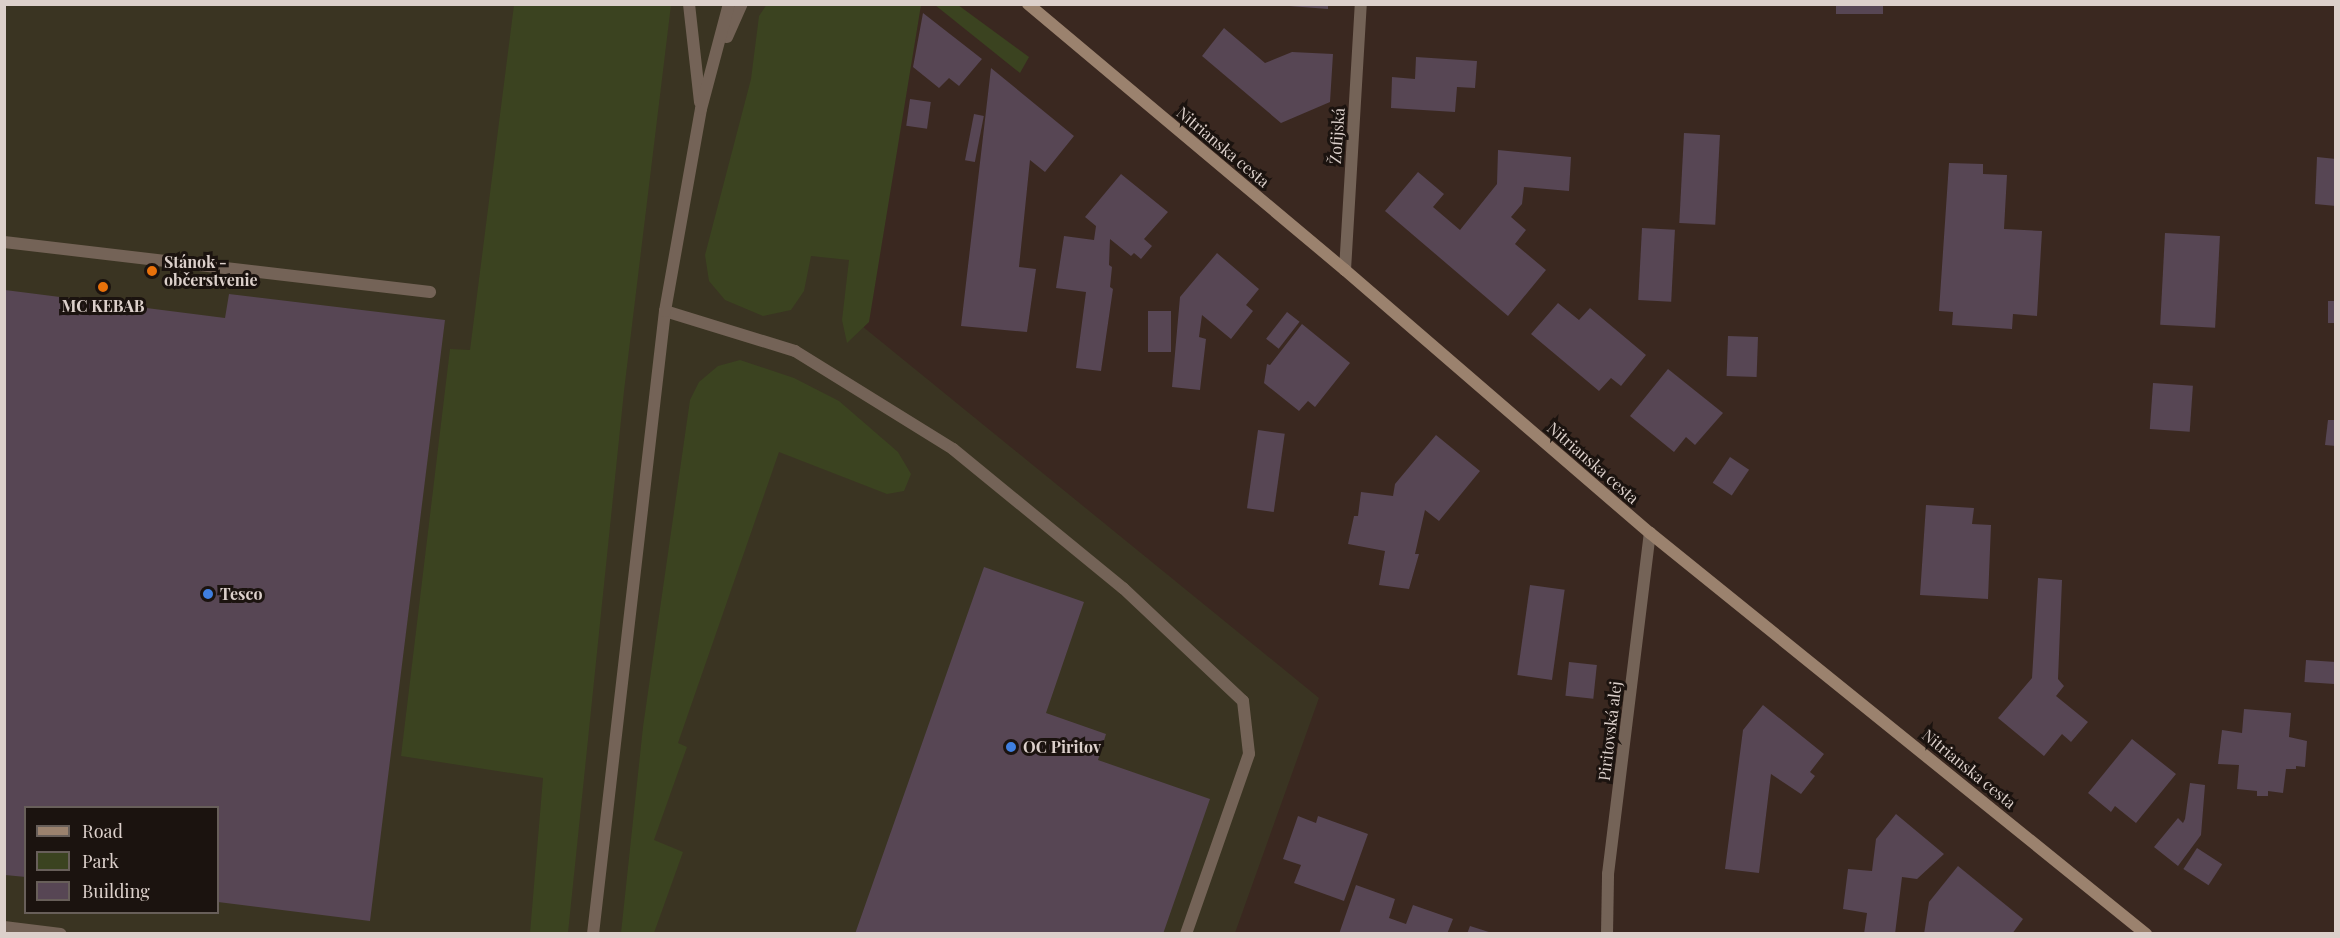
<!DOCTYPE html>
<meta charset="utf-8">
<style>
body{margin:0}
#map{position:relative;width:2340px;height:938px;overflow:hidden;background:#3a2820;font-family:"Playfair Display",serif}
div>[style]{position:absolute}
[style*='--x']{left:calc(var(--x)*1px);top:calc(var(--y)*1px);width:calc(var(--w)*1px);rotate:calc(var(--a)*1deg)}
.commercial>*{inset:0;background:#3a3422}
.green>*{inset:0;background:#3b4320}
.building>*{inset:0;background:#574654;transform-origin:0 0}
.service>*{height:12px;margin:-6px;padding:0 6px;transform-origin:6px;border-radius:6px;background:#746357}
.minor>*{height:12px;margin:-6px;padding:0 6px;transform-origin:6px;border-radius:6px;background:#746357}
.secondary>*{height:12px;margin:-6px;padding:0 6px;transform-origin:6px;border-radius:6px;background:#9b826e}
.dots>*{width:16px;height:16px;translate:-50% -50%;box-sizing:border-box;border:3px solid #1b130f;border-radius:50%}
span{translate:-50% -50%;white-space:nowrap;text-align:center;line-height:1.15;-webkit-text-stroke:6px #1b130f;paint-order:stroke}
.street-label{font-size:16px;color:#dcd0cb}
.poi-label{font-size:16px;color:#dcd0cb;font-weight:700}
.left{translate:0 -50%;text-align:left}
.frame{position:absolute;inset:0;border:6px solid #dcd0cb;pointer-events:none}
.legend{position:absolute;left:24px;top:806px;width:195px;height:108px;box-sizing:border-box;background:#1b130f;border:2px solid #685f5a;margin:0;padding:8px 10px;list-style:none;font-size:18px;color:#dcd0cb}
.legend li{display:flex;align-items:center;gap:12px;height:30px}
.legend b{width:30px;border:2px solid #685f5a}
</style>
<div id="map">
<div class="commercial">
<div style="clip-path:polygon(evenodd,5px 5px,906px 5px,862px 326px,1319px 698px,1235px 933px,5px 934px,5px 5px,26px 808px,218px 808px,218px 912px,26px 912px,26px 808px)"></div>
</div>
<div class="green">
<div style="clip-path:polygon(767px 4px,921px 5px,869px 322px,847px 343px,842px 320px,849px 260px,811px 256px,804px 291px,791px 310px,763px 316px,725px 300px,709px 281px,705px 255px,751px 79px,759px 16px)"></div>
<div style="clip-path:polygon(514px 5px,671px 5px,624px 391px,568px 933px,530px 933px,543px 778px,401px 756px,450px 349px,470px 350px)"></div>
<div style="clip-path:polygon(935px 5px,958px 5px,1029px 57px,1020px 73px)"></div>
<div style="clip-path:polygon(740px 360px,794px 378px,839px 401px,898px 452px,911px 474px,904px 491px,887px 494px,779px 452px,678px 743px,687px 747px,654px 840px,683px 852px,654px 933px,621px 933px,643px 727px,690px 400px,699px 382px,718px 366px)"></div>
</div>
<div class="building">
<div style="clip-path:polygon(1262px 4px,1328px 4px,1328px 9px)"></div>
<div style="left:1836px;top:4px;width:47px;height:10px"></div>
<div style="clip-path:polygon(923px 13px,982px 59px,959px 86px,949px 78px,939px 88px,913px 67px)"></div>
<div style="clip-path:polygon(1224px 28px,1265px 63px,1292px 52px,1333px 54px,1330px 102px,1281px 123px,1202px 56px)"></div>
<div style="clip-path:polygon(1416px 57px,1477px 61px,1475px 88px,1457px 87px,1455px 112px,1391px 108px,1392px 77px,1415px 79px)"></div>
<div style="clip-path:polygon(991px 68px,1074px 136px,1045px 172px,1030px 160px,1019px 267px,1036px 269px,1027px 332px,961px 326px)"></div>
<div style="left:910px;top:99px;width:21px;height:27px;rotate:8deg"></div>
<div style="left:974px;top:114px;width:10px;height:47px;rotate:11deg"></div>
<div style="left:1684px;top:133px;width:36px;height:90px;rotate:3deg"></div>
<div style="clip-path:polygon(1498px 150px,1571px 157px,1569px 191px,1524px 187px,1522px 204px,1511px 217px,1526px 230px,1515px 244px,1546px 270px,1508px 316px,1385px 211px,1418px 172px,1444px 194px,1433px 207px,1460px 230px,1497px 184px)"></div>
<div style="clip-path:polygon(2317px 157px,2336px 159px,2336px 206px,2315px 204px)"></div>
<div style="clip-path:polygon(1949px 163px,1983px 164px,1983px 174px,2007px 175px,2004px 229px,2042px 231px,2037px 316px,2013px 314px,2012px 329px,1952px 325px,1953px 312px,1939px 311px)"></div>
<div style="clip-path:polygon(1121px 174px,1168px 212px,1144px 239px,1152px 246px,1141px 259px,1134px 253px,1131px 256px,1110px 239px,1109px 265px,1112px 267px,1110px 287px,1113px 289px,1101px 371px,1076px 368px,1086px 292px,1056px 288px,1064px 236px,1094px 240px,1096px 226px,1085px 217px)"></div>
<div style="left:1642px;top:228px;width:33px;height:72px;rotate:3deg"></div>
<div style="left:2165px;top:233px;width:55px;height:92px;rotate:3deg"></div>
<div style="clip-path:polygon(1217px 253px,1259px 289px,1246px 305px,1253px 311px,1231px 339px,1202px 315px,1199px 337px,1206px 339px,1200px 390px,1172px 387px,1180px 297px)"></div>
<div style="clip-path:polygon(5px 290px,225px 318px,229px 294px,445px 320px,370px 921px,218px 902px,218px 808px,26px 808px,26px 877px,5px 875px)"></div>
<div style="left:2328px;top:301px;width:8px;height:22px"></div>
<div style="clip-path:polygon(1558px 303px,1579px 320px,1590px 308px,1646px 355px,1621px 386px,1611px 378px,1599px 391px,1531px 334px)"></div>
<div style="left:1148px;top:311px;width:23px;height:41px"></div>
<div style="left:1287px;top:312px;width:16px;height:34px;rotate:38deg"></div>
<div style="clip-path:polygon(1302px 324px,1350px 363px,1315px 407px,1308px 401px,1299px 411px,1264px 383px,1267px 364px,1270px 365px)"></div>
<div style="left:1728px;top:336px;width:30px;height:40px;rotate:2deg"></div>
<div style="clip-path:polygon(1668px 369px,1723px 413px,1695px 445px,1686px 437px,1674px 452px,1630px 416px)"></div>
<div style="left:2153px;top:383px;width:40px;height:46px;rotate:4deg"></div>
<div style="clip-path:polygon(2328px 420px,2336px 420px,2336px 446px,2325px 445px)"></div>
<div style="left:1258px;top:430px;width:27px;height:79px;rotate:8deg"></div>
<div style="clip-path:polygon(1436px 435px,1480px 471px,1439px 521px,1425px 510px,1415px 554px,1419px 554px,1409px 589px,1379px 585px,1385px 551px,1348px 544px,1354px 516px,1358px 516px,1361px 492px,1393px 496px,1395px 484px)"></div>
<div style="left:1730px;top:457px;width:23px;height:31px;rotate:34deg"></div>
<div style="clip-path:polygon(1926px 505px,1974px 508px,1972px 524px,1991px 525px,1988px 599px,1920px 595px)"></div>
<div style="clip-path:polygon(984px 567px,1084px 602px,1046px 713px,1106px 734px,1098px 760px,1210px 799px,1163px 934px,855px 934px)"></div>
<div style="clip-path:polygon(2038px 578px,2062px 580px,2058px 679px,2064px 686px,2056px 696px,2088px 722px,2071px 742px,2062px 734px,2044px 756px,1998px 718px,2032px 678px)"></div>
<div style="left:1530px;top:585px;width:35px;height:91px;rotate:8deg"></div>
<div style="left:2306px;top:660px;width:30px;height:22px;rotate:4deg"></div>
<div style="left:1569px;top:662px;width:28px;height:34px;rotate:6deg"></div>
<div style="clip-path:polygon(1763px 705px,1824px 754px,1810px 772px,1815px 776px,1801px 794px,1771px 774px,1759px 873px,1725px 869px,1743px 730px)"></div>
<div style="clip-path:polygon(2244px 709px,2291px 713px,2289px 737px,2307px 741px,2305px 767px,2296px 766px,2296px 769px,2286px 769px,2283px 793px,2268px 791px,2268px 796px,2257px 796px,2257px 791px,2237px 789px,2239px 765px,2218px 764px,2222px 730px,2242px 733px)"></div>
<div style="clip-path:polygon(2132px 739px,2176px 774px,2136px 823px,2115px 806px,2111px 812px,2088px 793px)"></div>
<div style="clip-path:polygon(2190px 783px,2205px 785px,2201px 835px,2178px 866px,2154px 847px,2178px 818px,2183px 823px,2185px 819px)"></div>
<div style="clip-path:polygon(1896px 814px,1944px 854px,1917px 879px,1902px 877px,1895px 934px,1864px 934px,1867px 913px,1843px 909px,1848px 869px,1872px 871px,1876px 839px)"></div>
<div style="clip-path:polygon(1298px 816px,1316px 823px,1318px 816px,1368px 834px,1344px 901px,1294px 883px,1301px 865px,1283px 859px)"></div>
<div style="left:2197px;top:848px;width:30px;height:25px;rotate:33deg"></div>
<div style="clip-path:polygon(1958px 866px,2023px 919px,2012px 934px,1924px 934px,1929px 902px)"></div>
<div style="clip-path:polygon(1356px 885px,1395px 899px,1389px 918px,1406px 924px,1413px 905px,1453px 919px,1447px 934px,1339px 934px)"></div>
<div style="clip-path:polygon(1470px 926px,1492px 933px,1492px 934px,1467px 934px)"></div>
</div>
<div class="service">
<div style="--x:689;--y:4;--w:99;--a:83.6"></div>
<div style="--x:727;--y:37;--w:36;--a:-66"></div>
<div style="--x:4;--y:242;--w:429;--a:6.7"></div>
<div style="--x:665;--y:311;--w:136;--a:17.1"></div>
<div style="--x:795;--y:351;--w:186;--a:31.8"></div>
<div style="--x:953;--y:449;--w:220;--a:39.3"></div>
<div style="--x:1123;--y:588;--w:165;--a:43.3"></div>
<div style="--x:1243;--y:701;--w:53;--a:83.5"></div>
<div style="--x:1249;--y:754;--w:191;--a:109.3"></div>
<div style="--x:4;--y:927;--w:57;--a:7"></div>
<div style="--x:593;--y:934;--w:627;--a:-83.41"></div>
<div style="--x:665;--y:311;--w:205;--a:-79.9"></div>
<div style="--x:701;--y:109;--w:109;--a:-75.1"></div>
</div>
<div class="minor">
<div style="--x:1345;--y:270;--w:266;--a:-86.6"></div>
<div style="--x:1607;--y:934;--w:60;--a:-89"></div>
<div style="--x:1608;--y:874;--w:344;--a:-83"></div>
</div>
<div class="secondary">
<div style="--x:1028;--y:4;--w:414;--a:40"></div>
<div style="--x:1345;--y:270;--w:403;--a:40.8"></div>
<div style="--x:1650;--y:533;--w:638;--a:38.95"></div>
</div>
<div class="dots">
<div style="left:152px;top:271px;background:#e8710a"></div>
<div style="left:103px;top:287px;background:#e8710a"></div>
<div style="left:208px;top:594px;background:#3f7fe0"></div>
<div style="left:1011px;top:747px;background:#3f7fe0"></div>
</div>
<div class="street-label">
<span style="left:1337px;top:136px;rotate:-86deg">Žofijská</span>
<span style="left:1223px;top:147px;rotate:40deg">Nitrianska cesta</span>
<span style="left:1593px;top:463px;rotate:41deg">Nitrianska cesta</span>
<span style="left:1610px;top:731px;rotate:-83deg">Piritovská alej</span>
<span style="left:1969px;top:769px;rotate:39deg">Nitrianska cesta</span>
</div>
<div class="poi-label">
<span class="left" style="left:164px;top:271px">Stánok -<br>občerstvenie</span>
<span style="left:103px;top:306px">MC KEBAB</span>
<span class="left" style="left:220px;top:594px">Tesco</span>
<span class="left" style="left:1023px;top:747px">OC Piritov</span>
</div>
<div class="frame"></div>
<ul class="legend">
<li><b style="height:8px;background:#9b826e"></b>Road</li>
<li><b style="height:16px;background:#3b4320"></b>Park</li>
<li><b style="height:16px;background:#574654"></b>Building</li>
</ul>
</div>
